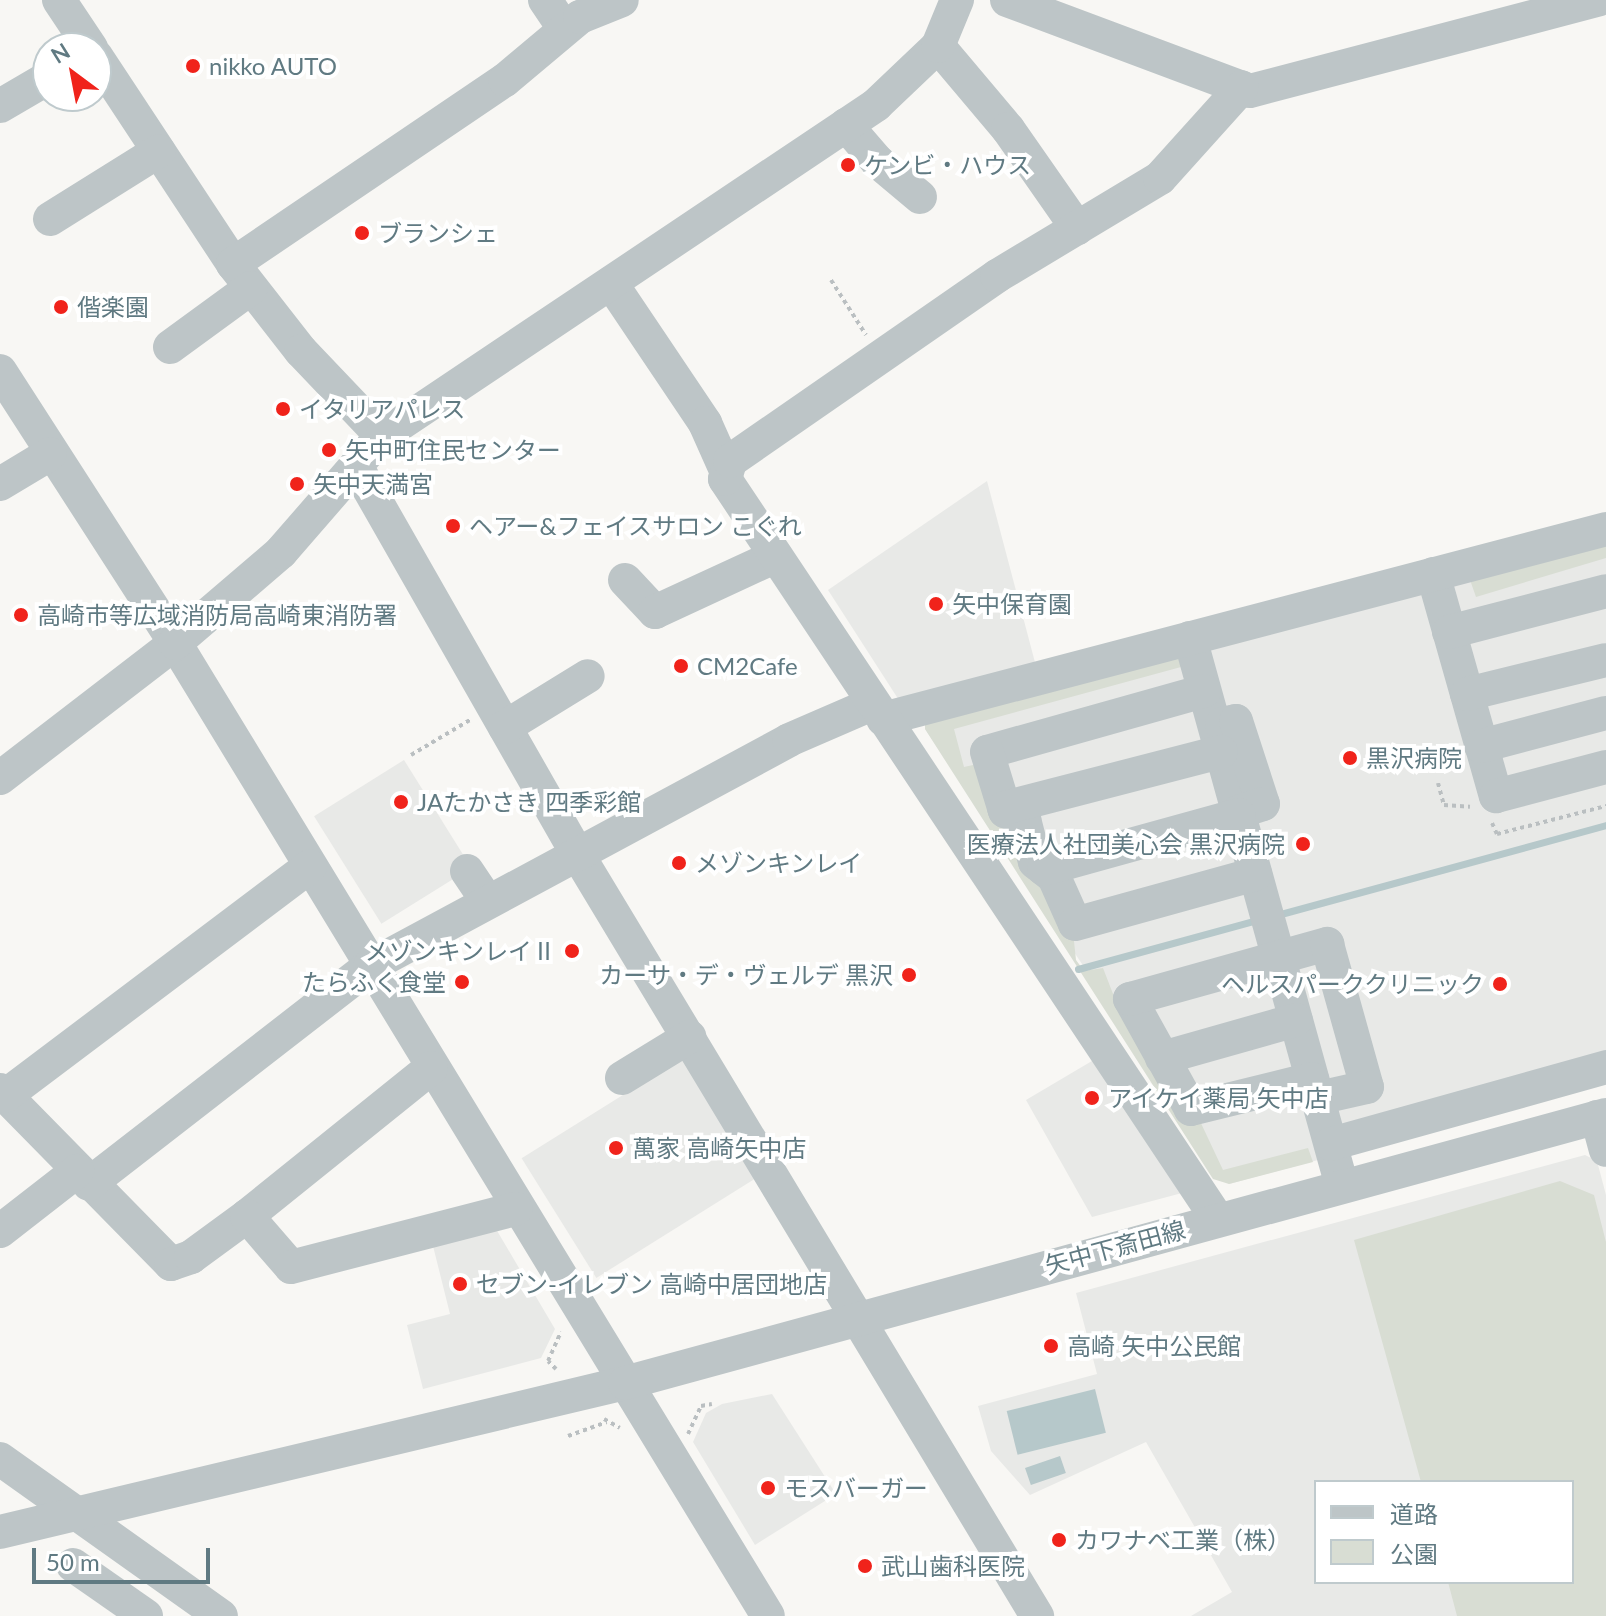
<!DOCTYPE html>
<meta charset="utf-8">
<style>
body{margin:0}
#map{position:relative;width:1606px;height:1616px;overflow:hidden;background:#f8f7f4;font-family:Lato,"Noto Sans JP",sans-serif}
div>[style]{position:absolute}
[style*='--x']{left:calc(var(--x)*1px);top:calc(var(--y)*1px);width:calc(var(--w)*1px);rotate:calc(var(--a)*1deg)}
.built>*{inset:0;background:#e8e9e7;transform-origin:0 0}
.green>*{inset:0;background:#d8ddd3}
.water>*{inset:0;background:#b6c8ca;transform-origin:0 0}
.stream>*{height:7px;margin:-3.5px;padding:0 3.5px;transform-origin:3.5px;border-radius:3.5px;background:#b6c8ca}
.path>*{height:4px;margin-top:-2px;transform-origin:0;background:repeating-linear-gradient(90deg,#babfc1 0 4px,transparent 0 8px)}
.minor>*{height:34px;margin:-17px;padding:0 17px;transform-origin:17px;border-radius:17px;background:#bdc5c7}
.dots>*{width:22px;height:22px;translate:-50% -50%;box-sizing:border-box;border:4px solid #fff;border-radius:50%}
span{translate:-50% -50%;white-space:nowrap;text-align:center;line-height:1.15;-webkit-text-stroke:8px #fff;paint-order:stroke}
.poi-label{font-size:24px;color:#607a82}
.left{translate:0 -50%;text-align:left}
.right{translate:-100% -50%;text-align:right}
.street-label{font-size:24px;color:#607a82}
.legend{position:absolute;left:1314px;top:1480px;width:260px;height:104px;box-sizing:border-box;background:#fff;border:2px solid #bfcacd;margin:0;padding:10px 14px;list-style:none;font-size:24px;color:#607a82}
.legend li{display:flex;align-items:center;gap:16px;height:40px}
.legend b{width:40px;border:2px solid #bfcacd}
.north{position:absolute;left:32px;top:32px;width:80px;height:80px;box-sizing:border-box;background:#fff;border:2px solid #bfcacd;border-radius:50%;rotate:328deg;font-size:22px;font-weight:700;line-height:32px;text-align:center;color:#607a82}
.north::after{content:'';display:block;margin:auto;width:28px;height:36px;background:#f0231b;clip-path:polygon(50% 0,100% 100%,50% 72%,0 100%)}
.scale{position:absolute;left:32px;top:1548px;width:178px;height:36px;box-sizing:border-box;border:4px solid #607a82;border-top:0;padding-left:10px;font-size:24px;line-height:28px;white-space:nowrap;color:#607a82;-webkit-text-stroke:6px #fff;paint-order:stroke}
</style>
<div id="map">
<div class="built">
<div style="clip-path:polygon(987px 481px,1037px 670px,904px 708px,828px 590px)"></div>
<div style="clip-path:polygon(1606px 540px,1606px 1082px,1229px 1184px,925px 729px)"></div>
<div style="left:404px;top:760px;width:127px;height:106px;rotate:58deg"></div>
<div style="left:687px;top:1055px;width:141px;height:195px;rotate:58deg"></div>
<div style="clip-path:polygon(1097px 1058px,1182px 1193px,1092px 1217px,1026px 1100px)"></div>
<div style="clip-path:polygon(evenodd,1585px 1155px,1597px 1161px,1606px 1195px,1606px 1616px,1191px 1616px,1232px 1592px,1146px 1442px,1030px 1495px,991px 1451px,978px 1406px,1097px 1374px,1076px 1293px,1585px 1155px,1316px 1482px,1572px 1482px,1572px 1582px,1316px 1582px,1316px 1482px)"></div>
<div style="clip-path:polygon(496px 1229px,555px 1329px,541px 1358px,423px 1389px,407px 1325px,450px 1314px,433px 1246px)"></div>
<div style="clip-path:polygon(772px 1394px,836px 1494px,755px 1545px,693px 1442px,706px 1413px,722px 1404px)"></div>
</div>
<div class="green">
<div style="clip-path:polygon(1606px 539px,1606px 558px,1476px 597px,1469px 577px)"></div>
<div style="clip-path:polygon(1178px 655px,1181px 667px,954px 729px,964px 767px,982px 763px,1016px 822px,1030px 880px,1046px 876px,1073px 932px,1076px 960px,1084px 971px,1103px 968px,1120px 1012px,1199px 1119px,1223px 1170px,1308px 1148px,1313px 1162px,1229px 1184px,1213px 1179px,925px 729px,925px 723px)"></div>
<div style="clip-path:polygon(1560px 1181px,1594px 1195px,1606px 1242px,1606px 1616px,1457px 1616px,1448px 1582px,1572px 1582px,1572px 1482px,1421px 1482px,1354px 1240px)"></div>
</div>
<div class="water">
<div style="left:1095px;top:1389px;width:45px;height:91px;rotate:76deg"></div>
<div style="left:1060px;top:1456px;width:18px;height:37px;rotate:71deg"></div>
</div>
<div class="stream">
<div style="--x:1277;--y:915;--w:341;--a:-15.3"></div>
<div style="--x:1078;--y:969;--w:186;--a:-15.3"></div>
</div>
<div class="path">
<div style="--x:831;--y:280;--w:65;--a:57.5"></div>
<div style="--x:411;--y:755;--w:69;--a:-30.7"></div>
<div style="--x:1438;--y:783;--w:23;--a:75"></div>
<div style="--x:1444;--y:805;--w:26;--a:4"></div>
<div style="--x:1492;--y:823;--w:12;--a:66"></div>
<div style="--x:1497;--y:834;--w:113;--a:-14.4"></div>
<div style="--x:556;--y:1369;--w:11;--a:-135"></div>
<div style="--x:548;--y:1361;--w:32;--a:-66"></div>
<div style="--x:604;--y:1419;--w:18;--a:29"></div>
<div style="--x:688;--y:1434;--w:31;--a:-65"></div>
<div style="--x:701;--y:1406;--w:11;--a:-10"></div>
<div style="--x:568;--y:1436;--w:41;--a:-19.7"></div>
</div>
<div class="minor">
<div style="--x:59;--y:0;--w:58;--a:56.3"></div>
<div style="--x:545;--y:0;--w:34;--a:56"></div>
<div style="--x:1007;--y:0;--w:259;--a:20.5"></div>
<div style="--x:1250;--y:91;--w:360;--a:-14.7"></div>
<div style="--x:938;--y:46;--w:109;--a:49.9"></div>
<div style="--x:1008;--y:129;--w:121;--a:55.1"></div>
<div style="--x:96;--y:56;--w:249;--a:56.6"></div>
<div style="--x:233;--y:264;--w:110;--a:52"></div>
<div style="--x:301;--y:351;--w:117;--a:46.4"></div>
<div style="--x:0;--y:106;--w:56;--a:-30.3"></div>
<div style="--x:846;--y:125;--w:48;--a:49.3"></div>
<div style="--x:877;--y:161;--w:56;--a:39.9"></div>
<div style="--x:50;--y:219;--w:128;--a:-32"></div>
<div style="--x:233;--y:264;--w:328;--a:-34.1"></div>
<div style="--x:505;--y:80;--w:98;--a:-40"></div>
<div style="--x:580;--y:17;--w:45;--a:-22"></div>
<div style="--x:611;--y:283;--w:169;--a:56.1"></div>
<div style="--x:705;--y:423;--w:49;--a:66"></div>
<div style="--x:170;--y:347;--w:100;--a:-36.1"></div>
<div style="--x:0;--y:371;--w:323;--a:57.2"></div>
<div style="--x:175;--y:643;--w:1139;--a:58.64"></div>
<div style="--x:356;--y:466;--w:448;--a:60.3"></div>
<div style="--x:578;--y:855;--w:889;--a:58.9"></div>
<div style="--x:0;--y:484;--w:58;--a:-31"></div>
<div style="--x:1433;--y:574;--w:231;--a:74.2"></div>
<div style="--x:1496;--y:796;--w:114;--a:-14.8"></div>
<div style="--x:625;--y:580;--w:44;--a:46.8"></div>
<div style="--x:655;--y:612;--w:133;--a:-24.8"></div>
<div style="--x:1449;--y:632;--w:162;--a:-14.6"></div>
<div style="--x:1190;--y:638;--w:569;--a:74.5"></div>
<div style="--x:1204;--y:691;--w:225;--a:164.3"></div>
<div style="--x:987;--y:752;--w:62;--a:73"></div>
<div style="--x:1005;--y:811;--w:21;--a:23"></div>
<div style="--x:1024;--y:819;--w:44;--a:75.7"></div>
<div style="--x:1035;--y:862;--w:24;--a:38"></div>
<div style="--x:1054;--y:877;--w:51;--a:65.9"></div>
<div style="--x:1075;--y:924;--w:187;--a:-15.5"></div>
<div style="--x:1467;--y:694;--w:143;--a:-13.7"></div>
<div style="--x:883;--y:719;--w:748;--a:-14.72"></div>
<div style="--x:1222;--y:724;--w:14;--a:-12"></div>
<div style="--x:1236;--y:721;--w:87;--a:72"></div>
<div style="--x:1263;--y:804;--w:26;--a:162"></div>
<div style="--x:505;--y:727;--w:97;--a:-31.6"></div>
<div style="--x:1481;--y:746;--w:129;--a:-14.8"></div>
<div style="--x:0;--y:778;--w:221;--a:-37.6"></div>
<div style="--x:175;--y:643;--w:140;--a:-40.6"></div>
<div style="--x:281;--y:552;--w:154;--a:-49"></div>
<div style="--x:382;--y:436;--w:595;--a:-33.82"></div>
<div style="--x:876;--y:105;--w:86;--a:-43.6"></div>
<div style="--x:938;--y:46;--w:50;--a:-67.6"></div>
<div style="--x:1004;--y:808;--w:224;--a:-14.5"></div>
<div style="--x:1044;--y:869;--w:202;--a:-15.5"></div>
<div style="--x:467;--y:871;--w:37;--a:56"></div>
<div style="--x:1162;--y:1058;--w:139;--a:-15.8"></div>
<div style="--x:622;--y:1078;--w:79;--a:-31.5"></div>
<div style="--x:1312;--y:1079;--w:125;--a:166.1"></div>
<div style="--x:1191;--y:1109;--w:126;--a:-119"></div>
<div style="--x:1130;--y:999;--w:205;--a:-15.6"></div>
<div style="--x:1327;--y:944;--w:148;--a:74.4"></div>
<div style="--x:1367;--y:1087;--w:50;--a:167.3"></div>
<div style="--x:0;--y:1090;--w:244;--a:45.5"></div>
<div style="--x:171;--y:1264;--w:21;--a:-19"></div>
<div style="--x:191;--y:1257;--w:69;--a:-36.2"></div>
<div style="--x:247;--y:1216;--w:236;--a:-38.8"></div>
<div style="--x:5;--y:1096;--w:382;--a:-37"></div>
<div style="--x:1597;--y:1117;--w:34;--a:75"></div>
<div style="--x:1331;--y:1144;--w:286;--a:-15.6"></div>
<div style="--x:89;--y:1184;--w:356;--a:-37.8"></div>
<div style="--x:370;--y:966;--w:476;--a:-28.3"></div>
<div style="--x:789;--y:740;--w:90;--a:-23.4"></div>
<div style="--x:247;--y:1216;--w:67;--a:49.2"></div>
<div style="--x:291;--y:1267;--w:232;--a:-14.5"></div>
<div style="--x:1218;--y:1220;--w:890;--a:-123.64"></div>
<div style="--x:725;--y:479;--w:19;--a:-74"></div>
<div style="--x:730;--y:461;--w:325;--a:-34.7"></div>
<div style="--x:997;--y:276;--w:190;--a:-31"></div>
<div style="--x:1160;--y:178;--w:122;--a:-48"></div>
<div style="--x:0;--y:1231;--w:98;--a:-37.9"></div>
<div style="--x:0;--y:1459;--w:271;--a:35.4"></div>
<div style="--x:0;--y:1532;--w:643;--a:-13.41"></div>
<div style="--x:625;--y:1383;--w:1017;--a:-15.28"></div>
<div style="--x:73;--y:1565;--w:89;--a:34.9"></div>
</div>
<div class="dots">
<div style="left:193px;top:66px;background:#f0231b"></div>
<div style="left:848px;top:165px;background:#f0231b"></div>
<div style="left:362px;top:233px;background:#f0231b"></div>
<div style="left:61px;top:307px;background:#f0231b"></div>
<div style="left:283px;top:409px;background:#f0231b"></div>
<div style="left:329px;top:450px;background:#f0231b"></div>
<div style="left:297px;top:484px;background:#f0231b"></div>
<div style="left:453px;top:526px;background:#f0231b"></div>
<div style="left:936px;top:604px;background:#f0231b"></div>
<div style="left:21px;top:615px;background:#f0231b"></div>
<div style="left:681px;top:666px;background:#f0231b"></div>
<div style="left:1350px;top:758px;background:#f0231b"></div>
<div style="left:401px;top:802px;background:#f0231b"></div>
<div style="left:1303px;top:844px;background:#f0231b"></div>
<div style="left:679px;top:863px;background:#f0231b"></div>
<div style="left:572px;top:951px;background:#f0231b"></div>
<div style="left:909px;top:975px;background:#f0231b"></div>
<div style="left:462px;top:982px;background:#f0231b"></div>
<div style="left:1500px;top:984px;background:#f0231b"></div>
<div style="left:1092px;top:1098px;background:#f0231b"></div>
<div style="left:616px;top:1148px;background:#f0231b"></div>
<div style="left:460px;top:1284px;background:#f0231b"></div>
<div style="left:1051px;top:1346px;background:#f0231b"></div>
<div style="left:768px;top:1488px;background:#f0231b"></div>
<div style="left:1059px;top:1540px;background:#f0231b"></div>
<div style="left:865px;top:1566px;background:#f0231b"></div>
</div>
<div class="poi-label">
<span class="left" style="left:209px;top:66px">nikko AUTO</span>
<span class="left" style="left:864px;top:165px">ケンビ・ハウス</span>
<span class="left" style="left:378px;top:233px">ブランシェ</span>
<span class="left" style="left:77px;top:307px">偕楽園</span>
<span class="left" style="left:299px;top:409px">イタリアパレス</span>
<span class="left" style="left:345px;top:450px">矢中町住民センター</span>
<span class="left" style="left:313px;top:484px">矢中天満宮</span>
<span class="left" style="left:469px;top:526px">ヘアー&amp;フェイスサロン こぐれ</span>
<span class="left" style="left:952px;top:604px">矢中保育園</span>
<span class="left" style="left:37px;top:615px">高崎市等広域消防局高崎東消防署</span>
<span class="left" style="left:697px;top:666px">CM2Cafe</span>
<span class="left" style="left:1366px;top:758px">黒沢病院</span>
<span class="left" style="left:417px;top:802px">JAたかさき 四季彩館</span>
<span class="right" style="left:1285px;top:844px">医療法人社団美心会 黒沢病院</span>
<span class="left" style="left:695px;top:863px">メゾンキンレイ</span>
<span class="right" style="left:556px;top:951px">メゾンキンレイⅡ</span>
<span class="right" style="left:893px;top:975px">カーサ・デ・ヴェルデ 黒沢</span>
<span class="right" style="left:446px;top:982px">たらふく食堂</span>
<span class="right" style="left:1484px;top:984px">ヘルスパーククリニック</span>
<span class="left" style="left:1108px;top:1098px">アイケイ薬局 矢中店</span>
<span class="left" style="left:632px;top:1148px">萬家 高崎矢中店</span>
<span class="left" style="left:476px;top:1284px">セブン-イレブン 高崎中居団地店</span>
<span class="left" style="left:1067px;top:1346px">高崎 矢中公民館</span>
<span class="left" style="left:784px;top:1488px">モスバーガー</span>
<span class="left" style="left:1075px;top:1540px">カワナベ工業（株）</span>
<span class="left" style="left:881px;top:1566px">武山歯科医院</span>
</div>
<div class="street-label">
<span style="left:1115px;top:1247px;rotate:-15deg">矢中下斎田線</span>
</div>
<ul class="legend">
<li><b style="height:10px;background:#bdc5c7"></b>道路</li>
<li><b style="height:22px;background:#d8ddd3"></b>公園</li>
</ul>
<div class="north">N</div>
<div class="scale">50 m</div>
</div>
